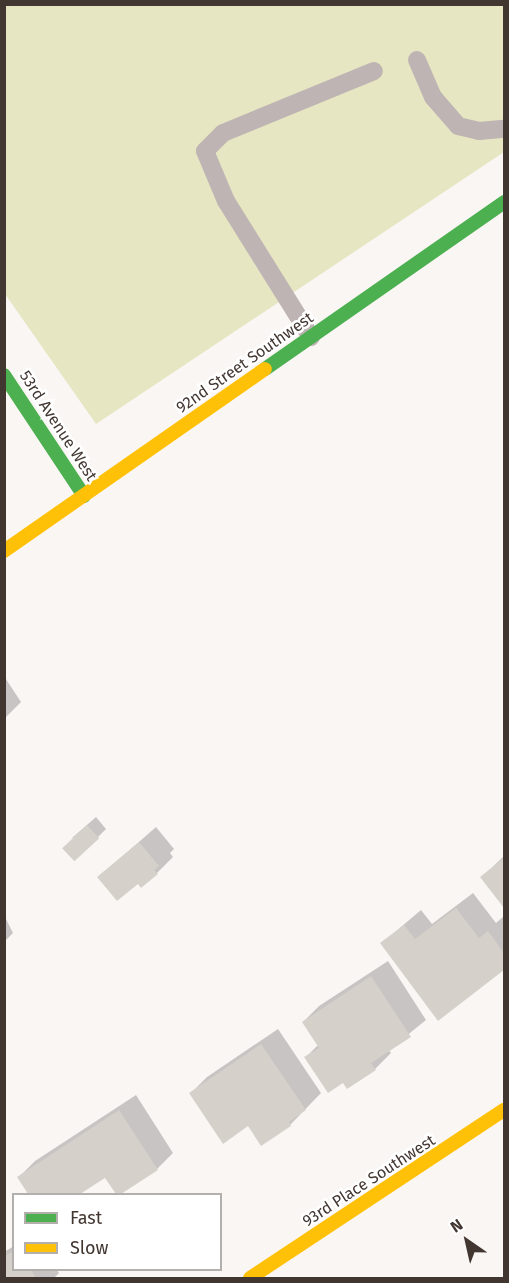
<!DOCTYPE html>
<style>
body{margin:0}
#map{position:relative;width:509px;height:1283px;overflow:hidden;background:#faf6f4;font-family:"Fira Sans",sans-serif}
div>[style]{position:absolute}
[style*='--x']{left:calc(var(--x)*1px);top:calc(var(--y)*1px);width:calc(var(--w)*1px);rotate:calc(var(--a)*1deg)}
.green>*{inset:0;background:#e6e6c2}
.shadow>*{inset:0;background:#0003}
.building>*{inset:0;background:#d5d0ca;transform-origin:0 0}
.lane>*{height:18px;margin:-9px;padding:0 9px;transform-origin:9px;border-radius:9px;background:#beb4b4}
.fast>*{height:14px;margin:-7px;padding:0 7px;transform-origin:7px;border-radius:7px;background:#4caf50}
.slow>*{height:14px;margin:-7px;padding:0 7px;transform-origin:7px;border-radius:7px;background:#ffc107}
span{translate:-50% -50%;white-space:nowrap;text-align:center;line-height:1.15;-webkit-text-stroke:5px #fff;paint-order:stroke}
.street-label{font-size:16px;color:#423631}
.frame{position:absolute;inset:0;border:6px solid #423631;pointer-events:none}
.legend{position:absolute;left:12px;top:1193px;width:210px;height:78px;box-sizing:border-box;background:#fff;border:2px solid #b3afad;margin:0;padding:8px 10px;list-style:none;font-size:18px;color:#423631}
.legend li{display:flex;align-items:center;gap:12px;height:30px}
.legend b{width:30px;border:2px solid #b3afad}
.north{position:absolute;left:437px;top:1211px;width:60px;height:60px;-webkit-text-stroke:4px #fff;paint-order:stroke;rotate:326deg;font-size:16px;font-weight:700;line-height:24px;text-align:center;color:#423631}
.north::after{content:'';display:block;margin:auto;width:21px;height:27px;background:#423631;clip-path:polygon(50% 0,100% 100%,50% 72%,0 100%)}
</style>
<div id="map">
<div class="green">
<div style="clip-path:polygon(4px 5px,504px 5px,504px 152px,96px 424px,5px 294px)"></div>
</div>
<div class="shadow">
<div style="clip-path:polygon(4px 676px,21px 702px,4px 719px)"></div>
<div style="clip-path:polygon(96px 817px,106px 829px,98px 837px,72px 838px)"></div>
<div style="clip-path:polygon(156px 827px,174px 849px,170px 853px,173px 857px,157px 873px,99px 877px)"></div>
<div style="clip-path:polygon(504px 856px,504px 906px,482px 877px)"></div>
<div style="clip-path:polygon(473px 893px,496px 923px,504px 916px,504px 968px,438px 1019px,382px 943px,421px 910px,432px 924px)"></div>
<div style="clip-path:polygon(4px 915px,13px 933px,4px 942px)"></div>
<div style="clip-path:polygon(388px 961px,426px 1020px,389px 1050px,391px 1053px,375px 1069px,343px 1080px,306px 1057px,318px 1045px,303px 1022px,319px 1006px)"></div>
<div style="clip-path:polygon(278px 1029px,321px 1093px,290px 1125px,249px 1124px,191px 1093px,207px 1077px)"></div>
<div style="clip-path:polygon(136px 1095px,173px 1153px,157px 1169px,118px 1194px,106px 1176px,77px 1194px,30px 1194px,19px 1177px,35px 1161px)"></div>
<div style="clip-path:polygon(14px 1246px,14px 1270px,57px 1270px,59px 1273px,54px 1278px,4px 1278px,4px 1252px)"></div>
</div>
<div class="building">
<div style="left:87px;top:825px;width:18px;height:34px;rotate:47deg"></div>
<div style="clip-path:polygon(139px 842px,159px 866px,154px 870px,158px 874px,141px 888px,138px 884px,117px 901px,97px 877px)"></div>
<div style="clip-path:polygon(504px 858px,504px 908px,480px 877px)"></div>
<div style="clip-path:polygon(456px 908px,479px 938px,488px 931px,504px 953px,504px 970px,438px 1021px,380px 943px,404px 925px,415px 939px)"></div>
<div style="clip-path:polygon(371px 976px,411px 1037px,371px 1063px,376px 1070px,347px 1089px,343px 1083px,328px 1093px,304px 1057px,319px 1048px,302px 1022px)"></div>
<div style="clip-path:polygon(261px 1044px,306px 1110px,289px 1122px,291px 1126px,261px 1146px,248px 1126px,223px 1144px,189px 1093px)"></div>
<div style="clip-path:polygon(119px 1110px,158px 1170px,121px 1194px,116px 1194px,105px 1178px,80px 1194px,28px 1194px,17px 1177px)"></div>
<div style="clip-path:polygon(14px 1251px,14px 1270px,31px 1270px,36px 1278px,5px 1278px,5px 1256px)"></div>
</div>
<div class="lane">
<div style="--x:417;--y:60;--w:40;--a:66.6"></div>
<div style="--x:433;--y:97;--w:38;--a:49"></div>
<div style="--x:458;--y:126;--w:22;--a:13"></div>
<div style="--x:479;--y:131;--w:25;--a:-5"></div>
<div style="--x:311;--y:337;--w:160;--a:-122"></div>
<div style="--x:226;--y:201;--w:54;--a:-112.8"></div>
<div style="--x:205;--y:151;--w:25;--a:-45"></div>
<div style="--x:223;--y:133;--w:163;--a:-22.3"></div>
</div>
<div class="fast">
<div style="--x:265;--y:369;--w:292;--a:-34.9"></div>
<div style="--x:4;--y:375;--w:145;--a:56.5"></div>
</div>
<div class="slow">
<div style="--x:4;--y:551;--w:318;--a:-34.9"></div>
<div style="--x:250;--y:1278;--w:305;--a:-33.5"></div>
</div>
<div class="street-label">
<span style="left:245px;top:363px;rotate:-35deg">92nd Street Southwest</span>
<span style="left:58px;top:426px;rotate:57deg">53rd Avenue West</span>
<span style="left:369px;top:1181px;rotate:-33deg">93rd Place Southwest</span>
</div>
<div class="frame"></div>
<ul class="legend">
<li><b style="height:8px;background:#4caf50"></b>Fast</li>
<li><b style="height:8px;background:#ffc107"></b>Slow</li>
</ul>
<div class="north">N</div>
</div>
